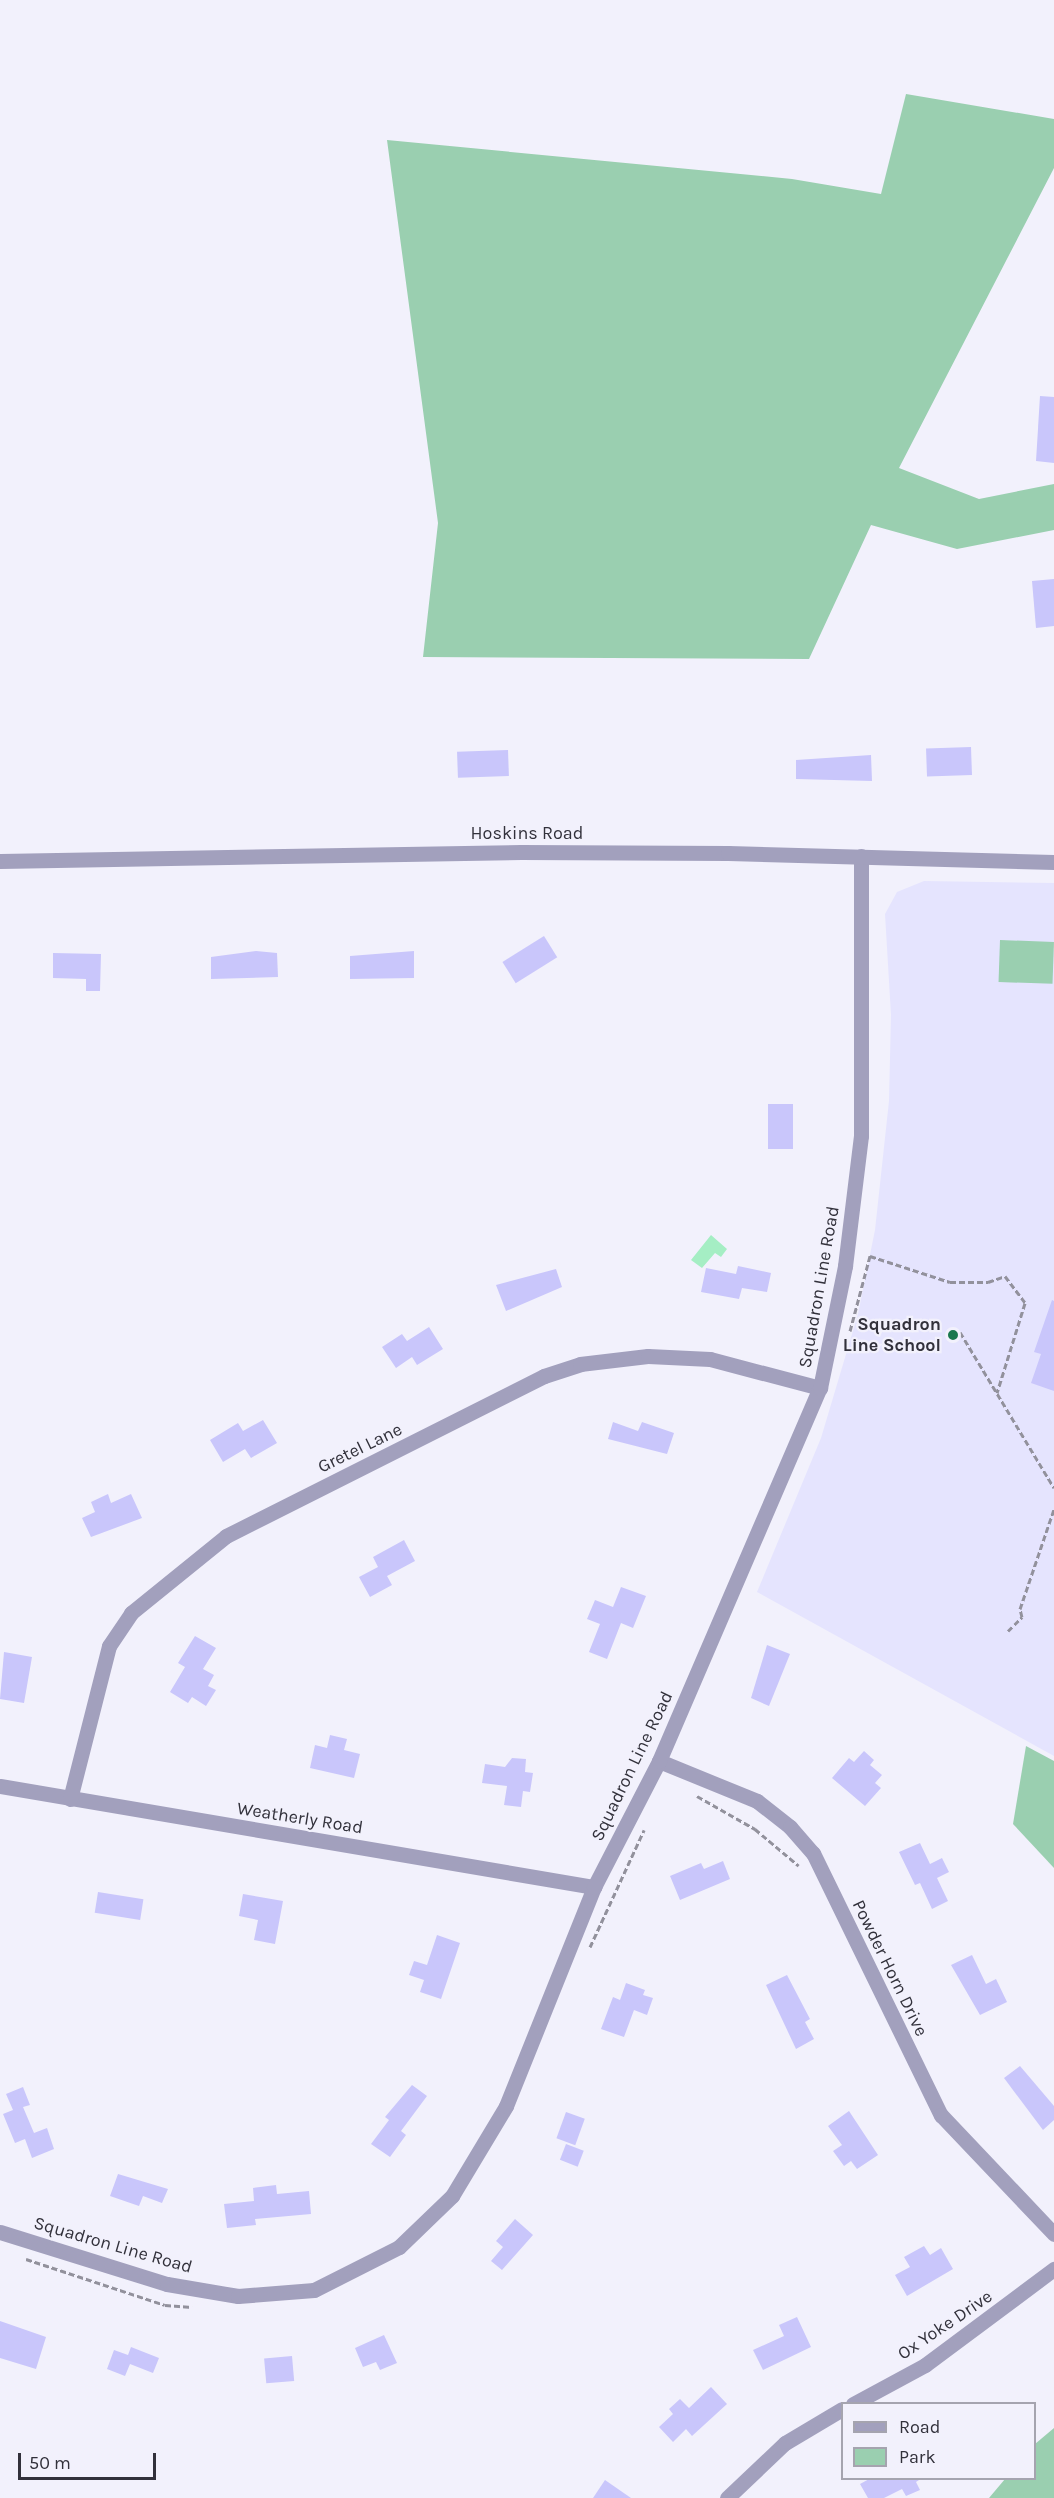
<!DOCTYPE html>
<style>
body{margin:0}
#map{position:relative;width:1054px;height:2498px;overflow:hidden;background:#f2f1fc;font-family:Karla,sans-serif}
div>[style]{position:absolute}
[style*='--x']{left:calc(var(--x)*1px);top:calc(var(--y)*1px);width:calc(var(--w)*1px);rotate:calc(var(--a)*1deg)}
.built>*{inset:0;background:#e5e4fe}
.green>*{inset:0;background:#9acfb0;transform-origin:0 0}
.water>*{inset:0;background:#a5eec4}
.building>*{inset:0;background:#c9c6fb;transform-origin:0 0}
.path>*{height:3px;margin-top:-1.5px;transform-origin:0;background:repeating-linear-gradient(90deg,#92919c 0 6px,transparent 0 9px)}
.minor>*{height:15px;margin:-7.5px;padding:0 7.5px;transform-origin:7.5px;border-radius:7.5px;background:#a2a0bd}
.tertiary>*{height:15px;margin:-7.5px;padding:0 7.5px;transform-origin:7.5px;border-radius:7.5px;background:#a2a0bd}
.dots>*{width:16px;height:16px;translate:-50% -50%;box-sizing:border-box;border:3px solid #f2f1fc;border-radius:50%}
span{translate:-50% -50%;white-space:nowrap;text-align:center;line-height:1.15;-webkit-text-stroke:4.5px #f2f1fc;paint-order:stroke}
.street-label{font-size:18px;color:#32313b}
.poi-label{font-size:18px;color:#32313b;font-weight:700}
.right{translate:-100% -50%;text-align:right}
.legend{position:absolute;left:841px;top:2402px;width:195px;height:78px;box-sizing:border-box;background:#f2f1fc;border:2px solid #a5a4af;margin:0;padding:8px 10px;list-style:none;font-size:18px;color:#32313b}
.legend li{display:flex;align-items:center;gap:12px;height:30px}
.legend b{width:30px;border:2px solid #a5a4af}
.scale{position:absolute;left:18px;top:2453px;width:138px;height:27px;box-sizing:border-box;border:3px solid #32313b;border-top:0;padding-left:8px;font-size:18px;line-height:21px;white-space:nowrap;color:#32313b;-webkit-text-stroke:4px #f2f1fc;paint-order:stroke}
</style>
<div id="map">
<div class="built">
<div style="clip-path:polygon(924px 881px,1054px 883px,1054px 1756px,757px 1592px,821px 1438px,858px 1314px,875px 1230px,889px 1101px,891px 1015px,885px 914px,897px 892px)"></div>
</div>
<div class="green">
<div style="clip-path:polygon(906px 94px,1054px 119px,1054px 168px,899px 468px,979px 499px,1054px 484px,1054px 530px,957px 549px,871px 525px,809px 659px,423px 657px,438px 523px,387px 140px,792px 179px,881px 194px)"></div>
<div style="left:1000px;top:940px;width:54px;height:42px;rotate:2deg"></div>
<div style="clip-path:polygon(1026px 1746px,1054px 1761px,1054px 1868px,1013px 1824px)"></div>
<div style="clip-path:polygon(1054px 2428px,1054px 2498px,989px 2498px,1005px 2479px,1034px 2478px,1035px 2444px)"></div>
</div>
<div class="water">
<div style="clip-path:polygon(711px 1235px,727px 1249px,721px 1257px,715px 1253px,702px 1268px,691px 1260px)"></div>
</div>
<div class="building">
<div style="clip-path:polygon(1040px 396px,1054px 397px,1054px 463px,1036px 461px)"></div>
<div style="clip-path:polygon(1054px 579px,1054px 626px,1036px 628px,1032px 581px)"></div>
<div style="left:971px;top:747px;width:28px;height:45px;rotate:88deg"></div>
<div style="left:508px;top:750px;width:26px;height:51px;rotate:88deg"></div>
<div style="clip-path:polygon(871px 755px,872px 781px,796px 779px,796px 760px)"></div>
<div style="left:544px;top:936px;width:25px;height:49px;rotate:58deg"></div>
<div style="clip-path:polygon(256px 951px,277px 953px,278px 977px,211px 979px,211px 957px)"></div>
<div style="clip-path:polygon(414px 951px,414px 978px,350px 979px,350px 956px)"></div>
<div style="clip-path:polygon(53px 953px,101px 954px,100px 991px,86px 991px,86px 979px,53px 978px)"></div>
<div style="left:768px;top:1104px;width:25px;height:45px"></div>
<div style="clip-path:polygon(738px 1266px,771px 1273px,767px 1292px,742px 1288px,739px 1299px,701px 1292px,706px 1268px,736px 1274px)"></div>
<div style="clip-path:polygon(556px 1269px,562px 1287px,506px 1311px,496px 1285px)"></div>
<div style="clip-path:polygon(1052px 1300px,1054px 1301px,1054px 1391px,1031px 1383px,1041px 1354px,1034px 1352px)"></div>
<div style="clip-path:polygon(429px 1327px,443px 1349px,417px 1365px,412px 1357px,396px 1368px,382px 1347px,402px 1334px,407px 1341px)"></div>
<div style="clip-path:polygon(263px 1420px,277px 1443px,251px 1458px,245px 1449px,223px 1462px,210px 1440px,238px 1423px,243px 1431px)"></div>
<div style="clip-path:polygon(613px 1422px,638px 1431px,642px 1422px,674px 1433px,667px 1454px,608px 1439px)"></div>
<div style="clip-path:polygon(108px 1494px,111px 1503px,131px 1494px,142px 1518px,91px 1537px,82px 1518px,95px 1512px,91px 1502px)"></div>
<div style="clip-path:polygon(404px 1540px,415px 1561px,387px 1576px,392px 1585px,370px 1597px,359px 1577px,378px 1567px,373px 1557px)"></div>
<div style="clip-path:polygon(621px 1587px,646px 1596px,633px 1628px,621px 1623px,607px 1659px,589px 1652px,600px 1624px,587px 1619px,595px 1600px,613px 1607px)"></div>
<div style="clip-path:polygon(195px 1636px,216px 1648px,203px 1669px,214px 1675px,208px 1686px,216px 1690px,206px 1706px,192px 1697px,188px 1703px,170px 1692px,185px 1667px,178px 1663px)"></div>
<div style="clip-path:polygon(767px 1645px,790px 1654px,769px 1706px,751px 1698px)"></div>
<div style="clip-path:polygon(4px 1652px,32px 1657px,24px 1703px,0 1699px)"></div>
<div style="clip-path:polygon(330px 1735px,347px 1739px,344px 1750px,360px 1754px,354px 1778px,310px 1768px,315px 1745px,327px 1748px)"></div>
<div style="clip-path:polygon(864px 1751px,874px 1760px,870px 1765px,882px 1775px,875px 1783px,881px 1788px,865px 1806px,832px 1778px,849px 1758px,854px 1762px)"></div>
<div style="clip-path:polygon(512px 1758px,526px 1759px,525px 1772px,533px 1773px,530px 1792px,523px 1791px,521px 1807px,504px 1805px,507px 1786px,482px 1783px,485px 1764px,505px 1767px)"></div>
<div style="clip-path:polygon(920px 1843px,930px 1864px,942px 1858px,949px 1872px,937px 1878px,948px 1901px,932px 1909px,920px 1883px,915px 1885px,899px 1852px)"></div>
<div style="clip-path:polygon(723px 1861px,730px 1879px,680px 1900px,670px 1876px,701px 1863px,704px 1869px)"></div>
<div style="left:98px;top:1892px;width:46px;height:21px;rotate:9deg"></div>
<div style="clip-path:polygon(243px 1894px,283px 1901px,275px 1944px,254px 1940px,258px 1920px,239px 1916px)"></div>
<div style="clip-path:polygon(437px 1935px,460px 1943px,441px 1999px,420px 1992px,424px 1980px,409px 1975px,414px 1961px,427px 1965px)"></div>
<div style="clip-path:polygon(972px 1955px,986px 1984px,996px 1979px,1007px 2002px,980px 2015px,951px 1965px)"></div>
<div style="clip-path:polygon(787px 1975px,810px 2019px,805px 2022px,814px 2039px,796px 2049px,766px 1985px)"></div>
<div style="clip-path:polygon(626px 1983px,645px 1990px,643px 1995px,653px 1998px,647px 2015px,634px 2010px,624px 2037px,601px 2029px,613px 1997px,620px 2000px)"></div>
<div style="clip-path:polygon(1020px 2066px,1054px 2106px,1054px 2120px,1043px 2130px,1004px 2078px)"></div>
<div style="clip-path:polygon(412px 2085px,427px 2096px,401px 2131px,406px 2135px,390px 2157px,371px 2144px,389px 2120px,385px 2117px)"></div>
<div style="clip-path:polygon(23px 2087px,30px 2105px,23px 2107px,34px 2133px,47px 2128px,54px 2149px,32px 2158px,25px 2139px,15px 2143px,3px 2114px,13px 2110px,6px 2094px)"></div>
<div style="clip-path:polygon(849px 2111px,878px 2155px,857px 2169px,851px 2161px,844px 2166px,833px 2151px,842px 2145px,828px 2126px)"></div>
<div style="left:566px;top:2112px;width:20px;height:28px;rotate:20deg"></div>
<div style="left:566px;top:2144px;width:19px;height:17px;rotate:21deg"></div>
<div style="clip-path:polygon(118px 2174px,168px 2189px,162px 2203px,143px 2196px,139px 2206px,110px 2196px)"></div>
<div style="clip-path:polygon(276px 2185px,277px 2194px,309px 2191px,311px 2214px,255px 2219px,256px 2225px,227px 2228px,224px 2204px,254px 2201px,253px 2188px)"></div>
<div style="clip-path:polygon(515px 2219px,533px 2235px,502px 2270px,491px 2261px,503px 2247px,496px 2241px)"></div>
<div style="clip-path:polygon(924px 2246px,930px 2255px,941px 2248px,953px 2269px,907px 2296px,895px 2275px,910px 2267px,904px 2257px)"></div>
<div style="clip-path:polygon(797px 2317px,811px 2347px,763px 2370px,753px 2350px,784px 2336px,779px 2325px)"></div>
<div style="clip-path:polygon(0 2321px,46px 2337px,36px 2369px,0 2358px)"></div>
<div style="clip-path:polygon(384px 2335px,397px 2363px,380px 2370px,376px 2362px,363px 2367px,355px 2348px)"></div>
<div style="clip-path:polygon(131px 2347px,159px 2358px,153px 2373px,130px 2364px,125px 2376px,107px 2369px,114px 2350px,128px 2355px)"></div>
<div style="left:292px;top:2356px;width:25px;height:28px;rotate:85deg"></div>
<div style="clip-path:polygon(711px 2387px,727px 2404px,692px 2436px,686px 2429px,673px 2442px,659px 2427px,673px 2414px,669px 2409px,680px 2399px,689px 2408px)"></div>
<div style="clip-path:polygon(871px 2478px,922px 2478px,916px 2482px,920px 2490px,906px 2496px,902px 2489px,884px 2498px,868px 2498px,860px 2484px)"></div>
<div style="clip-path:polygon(605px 2480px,631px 2498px,593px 2498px)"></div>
</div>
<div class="path">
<div style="--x:850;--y:1331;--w:78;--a:-75.1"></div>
<div style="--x:870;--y:1256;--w:84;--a:18"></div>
<div style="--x:950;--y:1282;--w:38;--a:0"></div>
<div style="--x:988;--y:1282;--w:18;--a:-19"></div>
<div style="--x:1005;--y:1276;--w:34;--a:53"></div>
<div style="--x:1025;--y:1303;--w:94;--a:107.3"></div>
<div style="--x:951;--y:1339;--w:11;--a:-38"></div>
<div style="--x:960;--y:1332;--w:182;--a:58.9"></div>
<div style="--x:1008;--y:1631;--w:20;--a:-45"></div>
<div style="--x:1022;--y:1617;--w:8;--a:-104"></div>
<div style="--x:1020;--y:1609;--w:106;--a:-71.2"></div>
<div style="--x:697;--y:1796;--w:67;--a:29.6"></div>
<div style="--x:755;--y:1829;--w:57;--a:40.1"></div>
<div style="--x:590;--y:1947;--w:129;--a:-65.2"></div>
<div style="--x:26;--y:2259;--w:146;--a:18.3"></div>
<div style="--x:165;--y:2305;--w:27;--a:4"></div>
</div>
<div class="minor">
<div style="--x:659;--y:1761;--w:106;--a:22.2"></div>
<div style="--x:757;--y:1801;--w:42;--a:38.2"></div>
<div style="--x:790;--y:1827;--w:35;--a:49"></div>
<div style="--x:813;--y:1853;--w:292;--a:64"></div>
<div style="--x:941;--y:2115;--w:164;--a:46.5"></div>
<div style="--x:0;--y:1786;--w:603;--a:9.65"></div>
<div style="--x:70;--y:1799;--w:158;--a:-75.7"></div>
<div style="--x:109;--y:1646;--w:40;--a:-56"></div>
<div style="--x:131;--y:1613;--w:122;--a:-39"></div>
<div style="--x:226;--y:1536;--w:356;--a:-26.7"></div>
<div style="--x:544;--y:1376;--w:38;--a:-18"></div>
<div style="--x:580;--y:1364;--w:68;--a:-6.7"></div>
<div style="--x:648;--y:1356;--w:62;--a:2.8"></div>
<div style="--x:710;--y:1359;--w:114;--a:14.8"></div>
<div style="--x:0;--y:2232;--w:175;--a:17.3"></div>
<div style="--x:167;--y:2284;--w:72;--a:9.6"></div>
<div style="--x:238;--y:2296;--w:76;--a:-4.5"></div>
<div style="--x:314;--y:2290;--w:95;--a:-26.8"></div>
<div style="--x:399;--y:2247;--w:74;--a:-43.9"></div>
<div style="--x:452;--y:2196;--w:105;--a:-59"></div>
<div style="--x:506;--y:2106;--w:236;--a:-68.1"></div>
<div style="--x:594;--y:1887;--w:142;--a:-62.7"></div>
<div style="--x:659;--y:1761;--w:406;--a:-66.7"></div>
<div style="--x:820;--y:1388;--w:125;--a:-78.4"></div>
<div style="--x:845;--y:1266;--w:131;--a:-83"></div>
<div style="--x:861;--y:1136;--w:280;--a:-90"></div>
<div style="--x:853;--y:2404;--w:82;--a:-28.4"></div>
<div style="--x:925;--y:2365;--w:161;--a:-36.7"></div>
<div style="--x:727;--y:2498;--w:80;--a:-43.5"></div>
<div style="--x:785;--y:2443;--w:66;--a:-30.8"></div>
</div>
<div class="tertiary">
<div style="--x:0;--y:861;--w:521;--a:-0.99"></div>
<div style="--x:521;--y:852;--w:207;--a:0.3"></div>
<div style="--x:728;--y:853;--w:326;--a:1.6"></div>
</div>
<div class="dots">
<div style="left:953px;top:1335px;background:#1a784e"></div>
</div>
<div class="street-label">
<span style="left:527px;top:833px">Hoskins Road</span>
<span style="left:819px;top:1287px;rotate:-80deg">Squadron Line Road</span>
<span style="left:360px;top:1448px;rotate:-26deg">Gretel Lane</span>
<span style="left:632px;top:1766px;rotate:-64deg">Squadron Line Road</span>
<span style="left:300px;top:1818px;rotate:9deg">Weatherly Road</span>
<span style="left:890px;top:1968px;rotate:64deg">Powder Horn Drive</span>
<span style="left:113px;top:2245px;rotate:16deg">Squadron Line Road</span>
<span style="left:945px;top:2325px;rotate:-34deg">Ox Yoke Drive</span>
</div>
<div class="poi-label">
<span class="right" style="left:941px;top:1335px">Squadron<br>Line School</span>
</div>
<ul class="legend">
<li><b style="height:8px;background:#a2a0bd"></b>Road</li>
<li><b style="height:16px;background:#9acfb0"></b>Park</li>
</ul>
<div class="scale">50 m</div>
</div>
